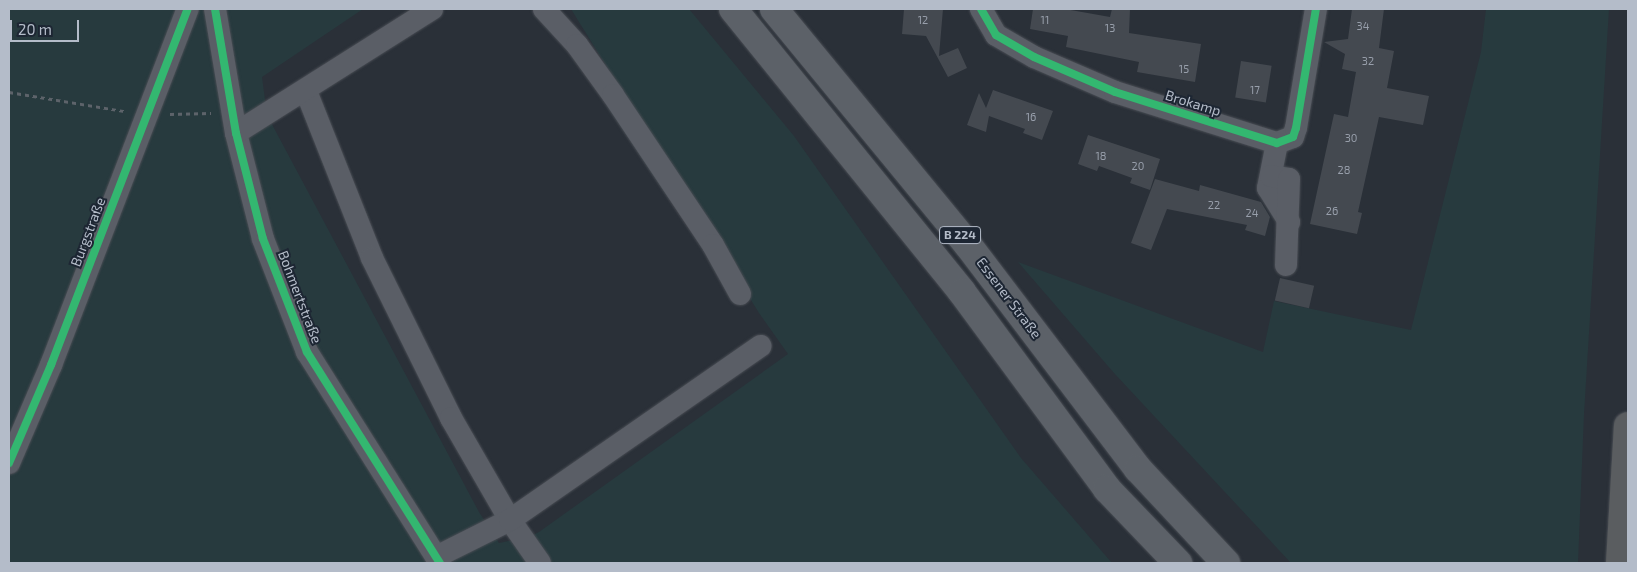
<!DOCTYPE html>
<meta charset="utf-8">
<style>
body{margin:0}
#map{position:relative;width:1637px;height:572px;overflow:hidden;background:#2a3038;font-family:"Exo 2",sans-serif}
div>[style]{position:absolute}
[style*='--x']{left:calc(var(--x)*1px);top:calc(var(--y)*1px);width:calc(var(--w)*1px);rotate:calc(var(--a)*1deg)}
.green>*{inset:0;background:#273a3e}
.building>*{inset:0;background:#444950;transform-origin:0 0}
.path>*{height:3px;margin-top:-1.5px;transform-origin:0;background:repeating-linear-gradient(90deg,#5d636a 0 4px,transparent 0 8px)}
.roads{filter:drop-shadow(0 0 1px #484c53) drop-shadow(0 0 1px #484c53)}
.minor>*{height:22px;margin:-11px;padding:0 11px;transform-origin:11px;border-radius:11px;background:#5a5e66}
.major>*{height:28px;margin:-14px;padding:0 14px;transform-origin:14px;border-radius:14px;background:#5c6168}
.highway>*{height:28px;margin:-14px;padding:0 14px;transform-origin:14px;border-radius:14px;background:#5a5d60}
.cycleway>*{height:8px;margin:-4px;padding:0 4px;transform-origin:4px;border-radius:4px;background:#33b770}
span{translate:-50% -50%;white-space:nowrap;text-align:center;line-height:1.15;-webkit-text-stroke:4px #1d2633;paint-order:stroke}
.number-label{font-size:11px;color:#989fab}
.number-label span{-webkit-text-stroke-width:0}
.shield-label span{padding:1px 4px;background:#1d2633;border:1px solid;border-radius:4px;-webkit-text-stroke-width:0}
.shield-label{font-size:12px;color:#b4bcc9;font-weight:700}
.street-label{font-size:14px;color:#b4bcc9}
.frame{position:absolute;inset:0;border:10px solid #b4bcc9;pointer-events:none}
.scale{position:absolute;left:10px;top:20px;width:69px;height:22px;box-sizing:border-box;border:2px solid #b4bcc9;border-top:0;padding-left:6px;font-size:15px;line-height:18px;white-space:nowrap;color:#b4bcc9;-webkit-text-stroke:4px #1d2633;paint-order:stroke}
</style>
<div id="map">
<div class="green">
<div style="clip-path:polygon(9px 9px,363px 9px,262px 77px,267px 115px,479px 512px,499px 543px,529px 537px,539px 532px,788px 354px,759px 313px,571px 9px,689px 9px,794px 136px,1021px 458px,1112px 563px,9px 563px)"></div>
<div style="clip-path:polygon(1486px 9px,1609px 9px,1584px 414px,1578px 563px,1291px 563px,1114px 373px,1018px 262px,1263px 352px,1274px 301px,1411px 330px,1481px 52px)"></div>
</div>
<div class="building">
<div style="clip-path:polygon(904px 9px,943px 9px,939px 56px,958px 48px,967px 68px,948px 77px,926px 36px,902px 34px)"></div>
<div style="clip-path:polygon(1033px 9px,1065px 9px,1110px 17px,1112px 9px,1130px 9px,1129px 33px,1201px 44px,1195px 82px,1137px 72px,1139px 62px,1066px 47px,1068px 36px,1030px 29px)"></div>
<div style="clip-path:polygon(1352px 9px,1384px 9px,1379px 48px,1394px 51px,1387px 88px,1429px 96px,1423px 125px,1379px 117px,1358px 212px,1362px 213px,1357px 234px,1310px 224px,1334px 114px,1348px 117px,1356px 72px,1342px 69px,1345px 54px,1324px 42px,1348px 39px)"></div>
<div style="left:1241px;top:61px;width:31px;height:37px;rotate:9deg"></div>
<div style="clip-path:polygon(993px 90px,1053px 111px,1042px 140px,1023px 133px,1025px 129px,989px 116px,986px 132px,967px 125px,979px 93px,986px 108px)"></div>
<div style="clip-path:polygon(1088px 135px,1160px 159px,1150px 190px,1130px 183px,1132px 178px,1099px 166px,1097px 171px,1078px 164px)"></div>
<div style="clip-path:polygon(1155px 179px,1199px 191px,1200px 185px,1261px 202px,1270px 217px,1265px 236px,1245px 230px,1247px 225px,1167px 209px,1151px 250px,1131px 243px)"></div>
<div style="left:1280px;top:278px;width:35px;height:23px;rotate:13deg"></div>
</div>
<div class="path">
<div style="--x:9;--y:92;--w:117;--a:9.4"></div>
<div style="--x:170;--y:114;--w:41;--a:-1.4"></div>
</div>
<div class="roads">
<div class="minor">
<div style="--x:215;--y:9;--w:126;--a:80.4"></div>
<div style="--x:236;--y:133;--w:109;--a:75.7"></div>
<div style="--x:263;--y:239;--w:121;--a:68.7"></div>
<div style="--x:307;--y:352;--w:249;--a:57.8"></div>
<div style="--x:544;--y:9;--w:49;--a:47.5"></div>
<div style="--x:577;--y:45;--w:62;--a:54.2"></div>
<div style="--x:613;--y:95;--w:180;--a:56.3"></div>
<div style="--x:713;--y:245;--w:56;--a:61.1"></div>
<div style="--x:981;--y:9;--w:30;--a:60"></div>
<div style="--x:996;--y:35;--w:44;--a:30.1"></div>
<div style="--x:1034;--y:57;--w:88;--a:23.4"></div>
<div style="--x:1115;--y:92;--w:170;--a:17.5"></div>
<div style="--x:1277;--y:143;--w:17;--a:-21"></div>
<div style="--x:1293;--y:137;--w:9;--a:-72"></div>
<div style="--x:1296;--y:128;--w:121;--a:-80.5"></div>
<div style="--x:306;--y:91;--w:180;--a:68.4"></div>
<div style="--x:372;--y:258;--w:178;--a:63.7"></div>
<div style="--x:451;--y:418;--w:118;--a:60"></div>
<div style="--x:510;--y:520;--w:52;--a:55.1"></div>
<div style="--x:236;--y:133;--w:232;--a:-32.3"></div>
<div style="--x:1277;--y:143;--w:46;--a:101.3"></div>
<div style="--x:1268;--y:188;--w:40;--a:58"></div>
<div style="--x:1271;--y:176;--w:18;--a:9"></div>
<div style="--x:1289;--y:179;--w:86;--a:92"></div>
<div style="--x:9;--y:463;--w:107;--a:-66.8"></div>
<div style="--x:51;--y:365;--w:381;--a:-69"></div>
<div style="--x:436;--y:557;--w:83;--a:-26.6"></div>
<div style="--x:510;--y:520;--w:305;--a:-34.8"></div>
</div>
<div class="major">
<div style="--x:733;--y:9;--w:364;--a:51"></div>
<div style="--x:962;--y:292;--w:245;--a:53.6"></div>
<div style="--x:1107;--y:489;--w:103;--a:46.2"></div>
<div style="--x:774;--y:9;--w:306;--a:50.6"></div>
<div style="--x:968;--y:245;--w:281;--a:52.8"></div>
<div style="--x:1138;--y:469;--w:129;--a:46.9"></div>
</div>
<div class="highway">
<div style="--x:1620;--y:563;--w:137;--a:-86.7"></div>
</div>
</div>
<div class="cycleway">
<div style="--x:215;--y:9;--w:126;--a:80.4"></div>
<div style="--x:236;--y:133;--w:109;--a:75.7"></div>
<div style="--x:263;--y:239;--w:121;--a:68.7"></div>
<div style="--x:307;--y:352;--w:249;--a:57.8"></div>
<div style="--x:981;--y:9;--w:30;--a:60"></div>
<div style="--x:996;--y:35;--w:44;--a:30.1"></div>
<div style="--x:1034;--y:57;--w:88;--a:23.4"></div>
<div style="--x:1115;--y:92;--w:170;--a:17.5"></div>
<div style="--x:1277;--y:143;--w:17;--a:-21"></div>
<div style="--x:1293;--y:137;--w:9;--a:-72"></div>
<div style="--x:1296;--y:128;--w:121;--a:-80.5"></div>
<div style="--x:9;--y:463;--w:107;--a:-66.8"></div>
<div style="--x:51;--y:365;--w:381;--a:-69"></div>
</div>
<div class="number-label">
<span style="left:923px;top:20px">12</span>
<span style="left:1045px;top:20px">11</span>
<span style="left:1363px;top:26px">34</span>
<span style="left:1110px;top:28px">13</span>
<span style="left:1368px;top:61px">32</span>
<span style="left:1184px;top:69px">15</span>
<span style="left:1255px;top:90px">17</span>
<span style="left:1031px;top:117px">16</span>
<span style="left:1351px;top:138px">30</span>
<span style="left:1101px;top:156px">18</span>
<span style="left:1138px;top:166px">20</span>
<span style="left:1344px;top:170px">28</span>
<span style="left:1214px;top:205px">22</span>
<span style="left:1332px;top:211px">26</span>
<span style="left:1252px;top:213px">24</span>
</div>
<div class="shield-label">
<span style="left:960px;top:235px">B 224</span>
</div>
<div class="street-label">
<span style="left:1193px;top:103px;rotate:17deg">Brokamp</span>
<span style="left:88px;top:232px;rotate:-69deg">Burgstraße</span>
<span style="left:300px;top:297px;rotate:69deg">Bohmertstraße</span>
<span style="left:1009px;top:298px;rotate:53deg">Essener Straße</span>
</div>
<div class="frame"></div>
<div class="scale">20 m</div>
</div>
